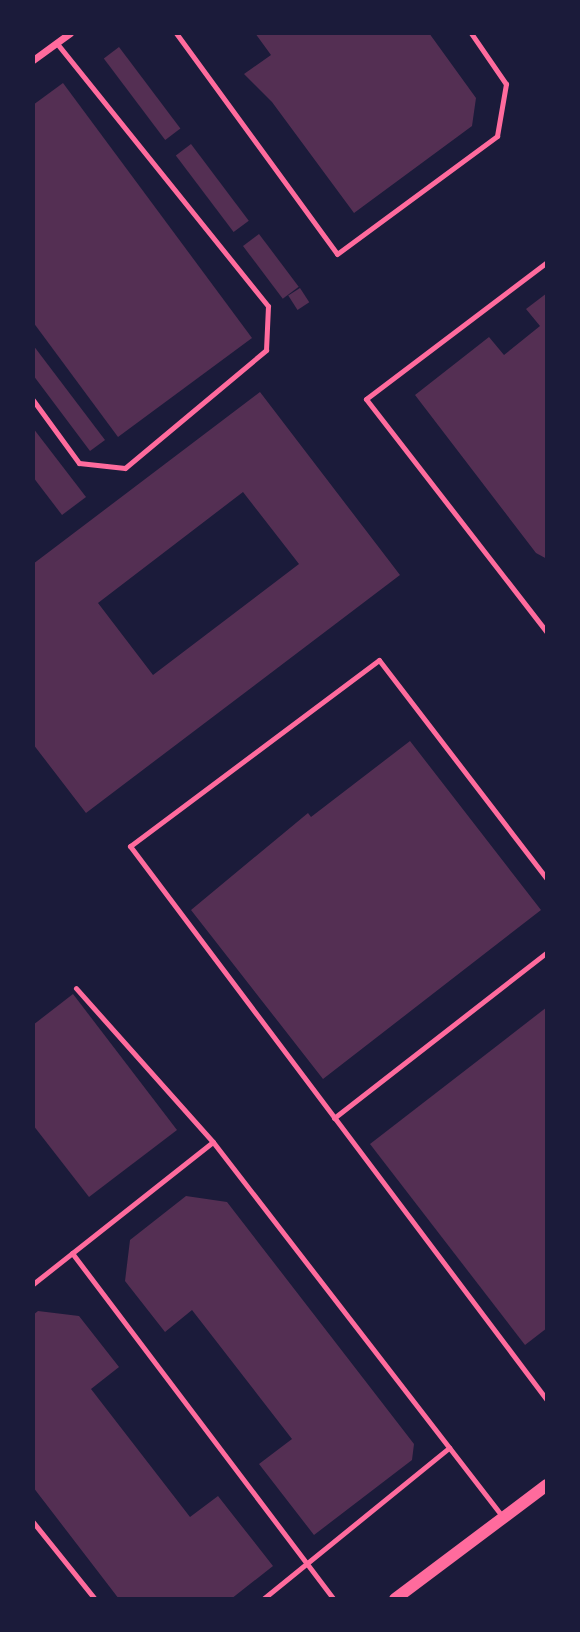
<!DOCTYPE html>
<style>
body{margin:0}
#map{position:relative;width:580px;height:1632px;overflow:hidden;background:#1b1b3a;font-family:"Titillium Web",sans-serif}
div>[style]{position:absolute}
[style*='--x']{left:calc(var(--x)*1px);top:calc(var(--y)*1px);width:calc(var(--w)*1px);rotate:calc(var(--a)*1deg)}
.building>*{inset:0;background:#542f53;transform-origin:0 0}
.service>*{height:5px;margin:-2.5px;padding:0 2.5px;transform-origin:2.5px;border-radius:2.5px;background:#ff6b9d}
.minor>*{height:7px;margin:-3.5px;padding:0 3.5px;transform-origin:3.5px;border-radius:3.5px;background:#ff6b9d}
.tertiary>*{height:12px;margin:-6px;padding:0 6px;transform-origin:6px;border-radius:6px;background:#ff6b9d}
span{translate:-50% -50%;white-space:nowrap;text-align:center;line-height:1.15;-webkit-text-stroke:7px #1b1b3a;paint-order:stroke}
.frame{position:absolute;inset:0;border:35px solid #1b1b3a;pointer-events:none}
</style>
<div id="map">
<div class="building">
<div style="clip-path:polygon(255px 33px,429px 33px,476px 98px,472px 126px,354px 213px,272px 102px,244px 74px,271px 55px)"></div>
<div style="left:119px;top:47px;width:102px;height:19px;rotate:53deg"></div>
<div style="clip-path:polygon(63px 83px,252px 338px,118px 437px,33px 322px,33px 105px)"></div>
<div style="left:191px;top:144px;width:96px;height:19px;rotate:53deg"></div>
<div style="left:259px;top:234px;width:66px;height:20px;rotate:53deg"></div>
<div style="left:300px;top:288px;width:17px;height:14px;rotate:57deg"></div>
<div style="clip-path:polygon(547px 293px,547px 559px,536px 553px,415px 395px,489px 337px,504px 355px,540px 326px,526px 309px)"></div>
<div style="clip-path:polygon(33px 345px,105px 440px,90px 451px,33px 375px)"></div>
<div style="clip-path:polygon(evenodd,260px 392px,400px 575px,86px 813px,33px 744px,33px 564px,260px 392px,243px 492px,299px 564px,153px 675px,98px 603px,243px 492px)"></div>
<div style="clip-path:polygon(33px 428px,86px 497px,62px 515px,33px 477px)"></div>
<div style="clip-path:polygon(410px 741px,541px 910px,323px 1079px,191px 910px,308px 813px,311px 817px)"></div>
<div style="clip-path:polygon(73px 994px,177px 1130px,89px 1197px,33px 1125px,33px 1025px)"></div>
<div style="clip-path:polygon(547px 1007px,547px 1328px,525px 1345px,370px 1144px)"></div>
<div style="clip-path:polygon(186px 1196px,227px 1202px,414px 1444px,412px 1460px,314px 1535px,259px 1464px,292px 1439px,192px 1310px,165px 1332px,125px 1281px,130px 1240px)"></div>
<div style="clip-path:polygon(38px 1311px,79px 1316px,119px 1367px,91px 1389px,190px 1517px,218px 1496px,273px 1566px,231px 1599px,119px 1599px,33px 1487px,33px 1315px)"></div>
</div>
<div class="service">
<div style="--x:176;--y:33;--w:273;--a:53.9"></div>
<div style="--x:337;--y:254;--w:199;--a:-36.4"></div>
<div style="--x:497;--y:136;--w:53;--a:-80.2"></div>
<div style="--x:506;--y:84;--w:62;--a:-124.5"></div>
<div style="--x:547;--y:262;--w:227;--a:142.9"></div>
<div style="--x:366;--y:399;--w:295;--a:52.2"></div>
<div style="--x:33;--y:400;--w:78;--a:53.9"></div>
<div style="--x:79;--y:463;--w:46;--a:6.2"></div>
<div style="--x:125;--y:468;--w:184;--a:-39.9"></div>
<div style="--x:266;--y:350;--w:44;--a:-87.4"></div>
<div style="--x:268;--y:306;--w:335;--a:-128.8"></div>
<div style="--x:547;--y:879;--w:276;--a:-127.5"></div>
<div style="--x:379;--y:660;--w:311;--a:143.2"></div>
<div style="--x:130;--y:846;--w:693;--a:53.03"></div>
<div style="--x:334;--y:1118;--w:270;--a:-37.9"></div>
<div style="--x:213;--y:1142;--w:473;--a:52.3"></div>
<div style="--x:72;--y:1253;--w:434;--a:52.9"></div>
<div style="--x:33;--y:1284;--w:229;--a:-38.3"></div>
<div style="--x:213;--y:1142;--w:206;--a:-131.7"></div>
<div style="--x:33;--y:1522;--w:99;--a:51.2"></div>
<div style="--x:263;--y:1599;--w:240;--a:-39.1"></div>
</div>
<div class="minor">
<div style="--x:33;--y:60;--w:46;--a:-36.1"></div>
</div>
<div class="tertiary">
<div style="--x:395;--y:1599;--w:190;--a:-36.9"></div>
</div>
<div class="frame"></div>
</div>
